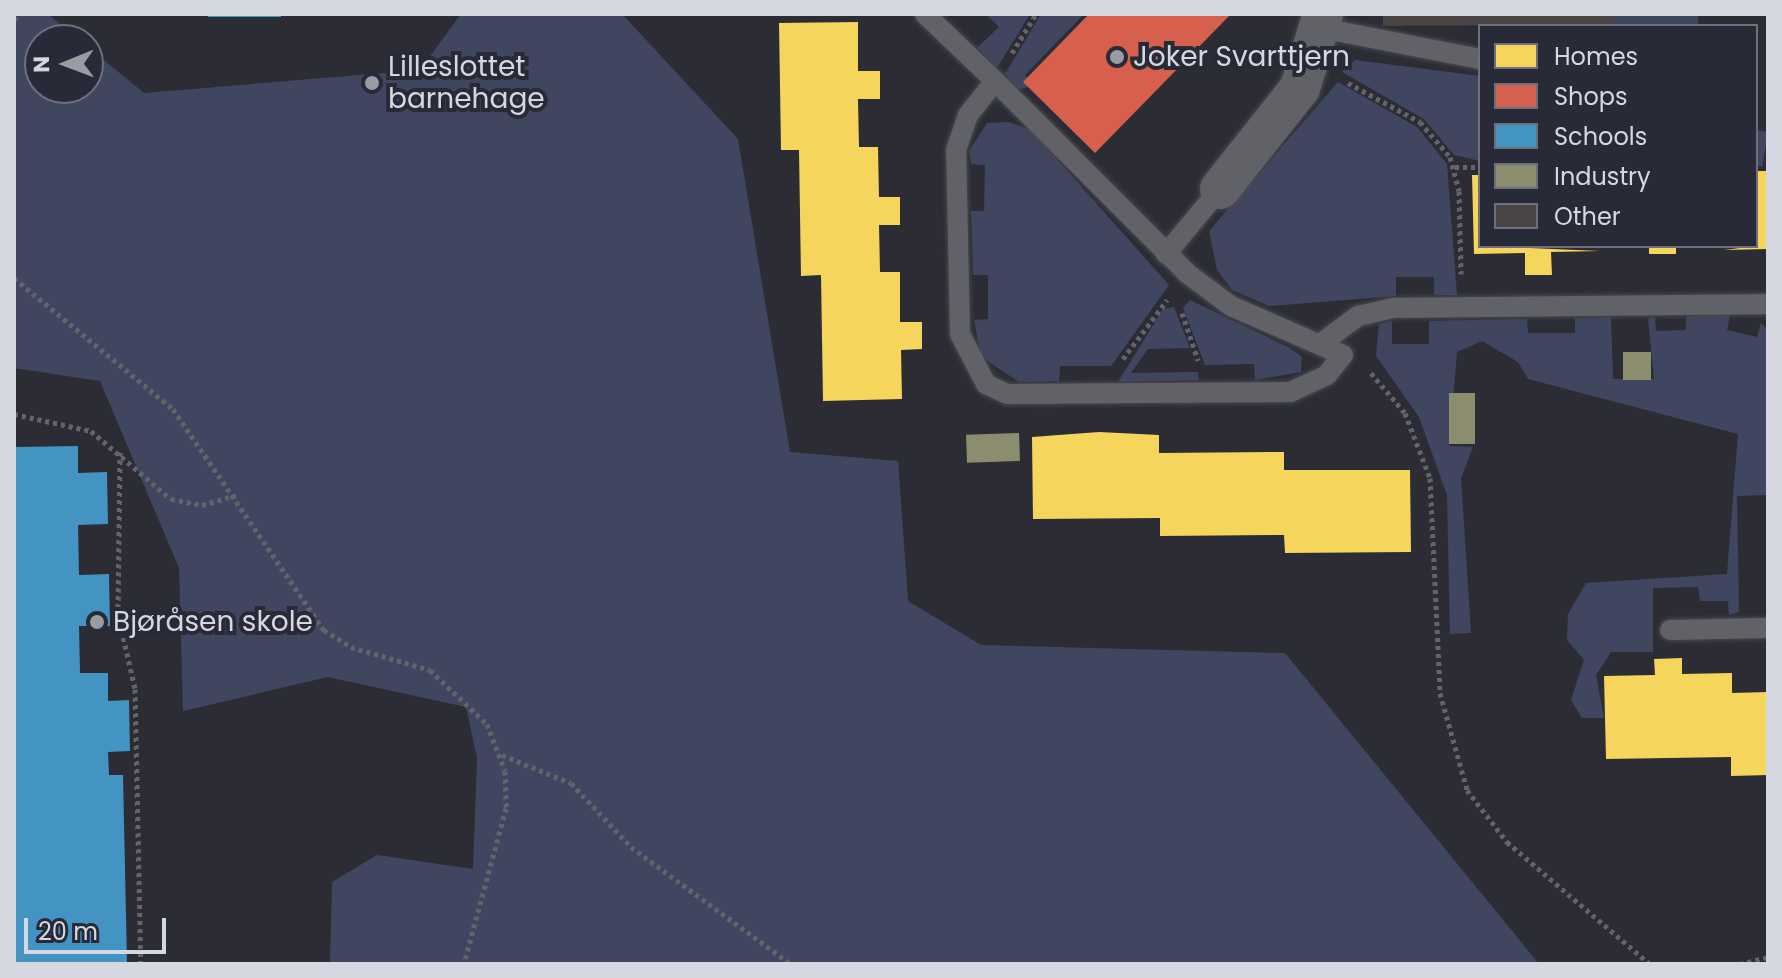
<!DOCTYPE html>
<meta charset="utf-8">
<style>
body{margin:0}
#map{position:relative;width:1782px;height:978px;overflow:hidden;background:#2c2d34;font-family:Poppins,sans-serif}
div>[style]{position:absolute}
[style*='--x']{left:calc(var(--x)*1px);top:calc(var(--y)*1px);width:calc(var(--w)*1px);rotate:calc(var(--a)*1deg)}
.green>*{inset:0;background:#414660;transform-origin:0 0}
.homes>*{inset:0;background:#f6d55c;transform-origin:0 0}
.shops>*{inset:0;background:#d6604d}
.schools>*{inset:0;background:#4393c3;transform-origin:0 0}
.industry>*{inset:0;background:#8c8c6e;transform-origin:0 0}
.building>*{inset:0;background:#4a4444}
.path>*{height:5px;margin-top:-2.5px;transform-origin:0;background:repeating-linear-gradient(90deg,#63646a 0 4px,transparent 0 8px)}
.roads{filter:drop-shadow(0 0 2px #47484f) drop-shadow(0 0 2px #47484f)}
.service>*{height:20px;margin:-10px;padding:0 10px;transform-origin:10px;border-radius:10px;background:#616267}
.minor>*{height:40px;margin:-20px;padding:0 20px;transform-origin:20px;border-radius:20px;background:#616267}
.dots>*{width:22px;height:22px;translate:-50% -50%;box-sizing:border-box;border:4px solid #282a37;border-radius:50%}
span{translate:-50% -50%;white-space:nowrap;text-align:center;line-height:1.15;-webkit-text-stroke:8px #282a37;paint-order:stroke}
.poi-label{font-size:28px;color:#d6d8e1}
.left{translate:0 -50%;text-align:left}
.frame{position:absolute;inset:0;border:16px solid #d6d8e1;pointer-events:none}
.legend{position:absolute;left:1478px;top:24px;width:280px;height:224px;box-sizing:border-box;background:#282a37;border:2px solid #6e707b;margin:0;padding:10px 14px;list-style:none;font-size:24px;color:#d6d8e1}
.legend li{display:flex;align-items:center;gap:16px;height:40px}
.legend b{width:40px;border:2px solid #6e707b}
.north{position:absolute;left:24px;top:24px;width:80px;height:80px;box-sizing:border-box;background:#282a37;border:2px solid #6e707b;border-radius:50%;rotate:269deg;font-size:22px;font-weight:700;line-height:32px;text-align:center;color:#d6d8e1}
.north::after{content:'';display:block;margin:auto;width:28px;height:36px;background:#9a9ca4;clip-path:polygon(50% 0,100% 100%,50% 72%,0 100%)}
.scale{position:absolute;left:24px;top:918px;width:142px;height:36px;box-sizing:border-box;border:4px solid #d6d8e1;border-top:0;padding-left:10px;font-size:24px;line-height:28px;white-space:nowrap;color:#d6d8e1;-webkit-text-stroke:6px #282a37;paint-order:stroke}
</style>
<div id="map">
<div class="green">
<div style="clip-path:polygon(14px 14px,48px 14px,79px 40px,40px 40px,40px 88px,88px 88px,88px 47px,144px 93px,420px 70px,461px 14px,622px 14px,738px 139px,790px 452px,898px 461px,908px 601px,981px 645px,1285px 653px,1539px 964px,330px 964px,332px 882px,377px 855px,473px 869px,477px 758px,466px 707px,328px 677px,183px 711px,179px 568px,100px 381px,14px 368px)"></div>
<div style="clip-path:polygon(986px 14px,1030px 14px,997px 68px,977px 48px,999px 27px)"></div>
<div style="clip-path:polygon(1041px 14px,1084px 14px,1025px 75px,1034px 85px,1018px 90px,1005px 74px)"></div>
<div style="left:1579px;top:14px;width:119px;height:13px"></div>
<div style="clip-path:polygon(1355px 60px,1480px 76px,1480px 161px,1454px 155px,1424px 119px,1342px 72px)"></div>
<div style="clip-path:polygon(1338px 82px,1417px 127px,1447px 164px,1457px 295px,1434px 295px,1434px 277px,1396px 277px,1396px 296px,1269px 306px,1232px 290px,1217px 270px,1209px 231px)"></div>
<div style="clip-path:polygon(1009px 122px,1031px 130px,1169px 285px,1111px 366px,1060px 366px,1059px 381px,1019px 382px,981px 357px,974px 320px,988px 319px,988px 275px,973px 275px,971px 211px,984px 211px,985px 165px,971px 164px,969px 151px,987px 123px)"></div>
<div style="left:1756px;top:130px;width:12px;height:35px;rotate:9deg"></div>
<div style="clip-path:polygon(1190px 300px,1290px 348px,1302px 357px,1301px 372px,1255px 380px,1254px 364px,1205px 365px,1183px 308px)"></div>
<div style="clip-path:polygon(1174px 307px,1190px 348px,1148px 349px,1131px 373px,1198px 372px,1199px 380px,1118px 382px,1163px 309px)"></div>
<div style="clip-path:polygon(1730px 315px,1727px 330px,1757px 337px,1761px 323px,1768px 330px,1768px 495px,1737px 496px,1739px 612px,1729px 615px,1728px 601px,1700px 601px,1698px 587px,1653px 588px,1653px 652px,1611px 652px,1596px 675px,1604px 718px,1582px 718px,1571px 700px,1584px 660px,1567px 640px,1568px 614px,1586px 583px,1727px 574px,1738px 434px,1528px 379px,1518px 362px,1482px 341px,1457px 352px,1449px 446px,1473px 447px,1461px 478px,1471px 633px,1450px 634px,1447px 495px,1419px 417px,1376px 356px,1379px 324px,1392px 321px,1392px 344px,1429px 344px,1429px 321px,1527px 319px,1528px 333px,1575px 333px,1575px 318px,1611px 317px,1613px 379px,1654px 379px,1648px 318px,1655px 317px,1656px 331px,1686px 330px,1686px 316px)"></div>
</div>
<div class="homes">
<div style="clip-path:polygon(858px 22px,858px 71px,880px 71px,880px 99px,858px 99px,859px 147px,878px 147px,879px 197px,900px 197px,900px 225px,879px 225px,880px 272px,900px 272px,900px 322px,922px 322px,922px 349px,901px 350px,902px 399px,823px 401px,821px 275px,801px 276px,799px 150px,781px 150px,779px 23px)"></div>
<div style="clip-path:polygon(1756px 171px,1768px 171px,1768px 249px,1724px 250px,1756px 246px)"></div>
<div style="clip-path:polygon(1472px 175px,1480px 175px,1480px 246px,1600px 251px,1551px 252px,1552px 275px,1525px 275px,1525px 253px,1474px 254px)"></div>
<div style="left:1649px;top:246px;width:27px;height:8px"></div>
<div style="clip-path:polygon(1099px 432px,1159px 435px,1159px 453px,1284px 452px,1284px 470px,1410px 470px,1411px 552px,1285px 553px,1284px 535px,1160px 536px,1160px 518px,1033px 519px,1032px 437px)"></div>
<div style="clip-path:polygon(1682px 658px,1682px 674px,1732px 673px,1732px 693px,1768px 692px,1768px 775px,1731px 776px,1731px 757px,1606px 759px,1604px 676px,1655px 675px,1654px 659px)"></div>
</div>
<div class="shops">
<div style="clip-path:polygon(1089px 14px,1231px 14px,1095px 153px,1023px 82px)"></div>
</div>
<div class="schools">
<div style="left:208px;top:14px;width:73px;height:3px"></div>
<div style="clip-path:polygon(78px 446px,78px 473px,107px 472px,108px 524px,78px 525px,79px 575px,109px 574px,110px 626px,79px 626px,80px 673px,108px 673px,108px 701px,129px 700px,130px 751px,108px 752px,109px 775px,123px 775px,127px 964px,14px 964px,14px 447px)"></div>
</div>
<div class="industry">
<div style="left:1623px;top:352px;width:28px;height:28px"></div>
<div style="left:1475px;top:393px;width:51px;height:26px;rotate:90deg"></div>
<div style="left:1019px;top:433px;width:28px;height:53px;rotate:88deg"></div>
</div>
<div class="building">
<div style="clip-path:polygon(1383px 14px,1614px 14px,1614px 24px,1383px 26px)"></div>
</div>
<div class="path">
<div style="--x:14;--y:20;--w:7;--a:-56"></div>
<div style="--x:1012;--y:53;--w:46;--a:-58.4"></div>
<div style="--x:1348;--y:83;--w:82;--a:28.4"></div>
<div style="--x:1420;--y:122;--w:46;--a:49.4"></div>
<div style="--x:1450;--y:157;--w:35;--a:75"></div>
<div style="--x:1459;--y:191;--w:83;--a:88.6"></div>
<div style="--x:1455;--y:167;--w:25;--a:0"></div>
<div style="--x:14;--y:278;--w:206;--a:39.5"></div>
<div style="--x:173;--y:409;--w:268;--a:55.7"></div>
<div style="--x:324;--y:630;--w:32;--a:32"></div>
<div style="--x:351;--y:647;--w:82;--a:16.2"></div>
<div style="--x:430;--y:670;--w:79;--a:43.5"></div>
<div style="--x:487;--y:724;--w:50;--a:69"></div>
<div style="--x:505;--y:771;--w:37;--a:88"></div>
<div style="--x:506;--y:808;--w:162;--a:105.1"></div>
<div style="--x:1182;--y:313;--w:50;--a:71.2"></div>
<div style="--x:1123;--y:359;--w:74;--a:-53.3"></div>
<div style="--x:1371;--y:373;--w:52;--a:49.6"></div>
<div style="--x:1405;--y:413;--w:70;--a:69"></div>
<div style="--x:1430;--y:478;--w:215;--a:87.3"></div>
<div style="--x:1440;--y:693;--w:101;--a:74.4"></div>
<div style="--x:1467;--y:790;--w:66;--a:52.4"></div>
<div style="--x:1507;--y:842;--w:188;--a:40.5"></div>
<div style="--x:14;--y:414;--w:79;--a:12.4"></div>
<div style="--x:91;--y:431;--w:105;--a:40.4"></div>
<div style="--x:171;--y:499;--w:32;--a:11"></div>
<div style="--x:202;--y:505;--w:35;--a:-16"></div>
<div style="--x:120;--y:452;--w:162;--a:90.7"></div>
<div style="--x:118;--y:614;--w:77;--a:77.2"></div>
<div style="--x:135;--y:689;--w:275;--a:88.8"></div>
<div style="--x:502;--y:755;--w:74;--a:22.1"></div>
<div style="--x:571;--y:783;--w:88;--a:46.8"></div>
<div style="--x:631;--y:847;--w:198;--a:36.2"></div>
<div style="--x:1740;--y:964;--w:29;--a:-14"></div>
</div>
<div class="roads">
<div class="service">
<div style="--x:925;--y:14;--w:97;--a:43.7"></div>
<div style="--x:995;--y:81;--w:273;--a:45"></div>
<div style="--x:1188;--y:274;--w:54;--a:36.7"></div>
<div style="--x:1231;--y:306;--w:122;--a:23.6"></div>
<div style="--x:1343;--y:355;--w:26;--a:129"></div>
<div style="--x:1327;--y:375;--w:40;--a:155"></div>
<div style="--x:1291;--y:392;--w:284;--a:179.6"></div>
<div style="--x:1007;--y:394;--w:23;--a:-155"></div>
<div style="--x:986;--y:384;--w:56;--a:-117.5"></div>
<div style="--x:960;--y:334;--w:184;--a:-91.2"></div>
<div style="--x:956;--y:150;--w:37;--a:-71"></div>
<div style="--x:968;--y:115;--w:43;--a:-51.5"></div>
<div style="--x:1321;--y:28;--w:162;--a:11"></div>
<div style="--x:1166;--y:254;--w:85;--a:-50.3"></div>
<div style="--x:1320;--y:344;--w:47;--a:-36.4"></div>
<div style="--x:1358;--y:316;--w:37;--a:-13"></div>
<div style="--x:1394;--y:308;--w:374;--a:-0.6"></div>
<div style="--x:1670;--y:630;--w:98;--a:-1.2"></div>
</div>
<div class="minor">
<div style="--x:1220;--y:189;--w:129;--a:-51.6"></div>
<div style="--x:1300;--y:88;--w:77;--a:-72.7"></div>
</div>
</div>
<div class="dots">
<div style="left:1117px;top:57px;background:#9a9ca4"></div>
<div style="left:372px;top:83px;background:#9a9ca4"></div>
<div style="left:97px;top:622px;background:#9a9ca4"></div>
</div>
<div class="poi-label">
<span class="left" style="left:1133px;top:57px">Joker Svarttjern</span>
<span class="left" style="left:388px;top:83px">Lilleslottet<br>barnehage</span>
<span class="left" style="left:113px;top:622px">Bjøråsen skole</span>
</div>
<div class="frame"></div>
<ul class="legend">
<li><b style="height:22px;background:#f6d55c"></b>Homes</li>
<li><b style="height:22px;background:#d6604d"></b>Shops</li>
<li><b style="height:22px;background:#4393c3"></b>Schools</li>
<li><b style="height:22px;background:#8c8c6e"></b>Industry</li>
<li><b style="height:22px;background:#4a4444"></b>Other</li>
</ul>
<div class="north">N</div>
<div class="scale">20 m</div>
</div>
